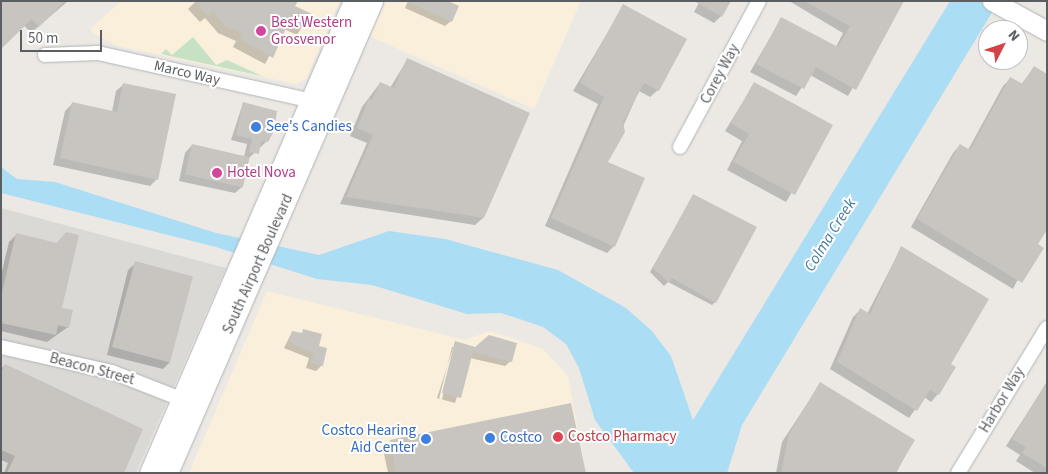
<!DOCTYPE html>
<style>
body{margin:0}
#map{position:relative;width:1048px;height:474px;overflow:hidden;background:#ece9e4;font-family:"Source Sans 3",sans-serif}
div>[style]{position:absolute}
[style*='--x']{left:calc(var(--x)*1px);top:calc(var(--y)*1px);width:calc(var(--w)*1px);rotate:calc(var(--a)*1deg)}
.commercial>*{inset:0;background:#f9efdb}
.industrial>*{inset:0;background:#dbd9d6}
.green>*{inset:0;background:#c6e1c3}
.water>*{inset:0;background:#abddf4}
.shadow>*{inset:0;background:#0003}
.building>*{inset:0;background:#c8c4c0;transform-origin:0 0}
.roads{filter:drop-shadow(0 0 1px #b1b4b7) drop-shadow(0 0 1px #b1b4b7)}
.street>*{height:14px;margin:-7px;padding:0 7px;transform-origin:7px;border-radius:7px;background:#fff}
.secondary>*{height:19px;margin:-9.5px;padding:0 9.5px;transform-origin:9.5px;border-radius:9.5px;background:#fff}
.dots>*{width:14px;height:14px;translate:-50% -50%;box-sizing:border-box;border:2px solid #fff;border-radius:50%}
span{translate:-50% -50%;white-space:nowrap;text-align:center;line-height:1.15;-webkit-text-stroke:4px #fff;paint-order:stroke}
.hotel-label{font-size:15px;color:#b23c85}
.left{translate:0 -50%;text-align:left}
.street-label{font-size:15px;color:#5c5f62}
.shop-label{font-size:15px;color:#366cbe}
.right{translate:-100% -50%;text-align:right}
.health-label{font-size:15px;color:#be3a42}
.water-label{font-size:16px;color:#477a9c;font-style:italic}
.frame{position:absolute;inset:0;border:2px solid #5c5f62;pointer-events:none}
.north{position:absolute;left:978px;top:20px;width:50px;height:50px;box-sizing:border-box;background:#fff;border:1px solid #bebfc0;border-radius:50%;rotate:49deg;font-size:14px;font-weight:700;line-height:20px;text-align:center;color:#5c5f62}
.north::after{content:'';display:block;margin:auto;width:18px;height:22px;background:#d44247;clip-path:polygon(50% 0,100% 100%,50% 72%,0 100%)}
.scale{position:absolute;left:20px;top:30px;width:82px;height:22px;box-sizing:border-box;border:2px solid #5c5f62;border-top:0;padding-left:6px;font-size:15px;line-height:18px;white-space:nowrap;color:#5c5f62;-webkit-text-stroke:4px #fff;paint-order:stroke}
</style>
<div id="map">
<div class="commercial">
<div style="clip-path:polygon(122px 1px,340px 1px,306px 79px,296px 84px,118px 46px,94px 34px,90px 29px)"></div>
<div style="clip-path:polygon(385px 1px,581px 1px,534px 109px,369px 36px)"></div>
<div style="clip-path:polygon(267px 291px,465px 340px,490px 331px,543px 349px,568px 376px,586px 473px,189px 473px)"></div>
</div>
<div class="industrial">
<div style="clip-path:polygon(1px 208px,226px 268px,136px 473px,1px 473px)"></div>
</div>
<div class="green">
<div style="clip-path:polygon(193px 37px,216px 65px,227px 60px,262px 76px,161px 54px,166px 49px,172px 55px)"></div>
</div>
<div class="water">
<div style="clip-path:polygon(950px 1px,999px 1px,742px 425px,727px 473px,634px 473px,595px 420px,579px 368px,566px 344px,543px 327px,501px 313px,467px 314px,372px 285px,317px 279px,216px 247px,1px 193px,1px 167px,17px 179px,55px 182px,216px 233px,319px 255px,389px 231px,445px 239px,558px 270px,626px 308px,652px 331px,671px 356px,693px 420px)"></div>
</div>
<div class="shadow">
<div style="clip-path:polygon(1px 1px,68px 1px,31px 33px)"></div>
<div style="clip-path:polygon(196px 1px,294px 7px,310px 14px,297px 35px,284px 29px,265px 64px,233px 47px,236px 41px,218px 33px,205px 18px,200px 22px,188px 9px)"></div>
<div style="clip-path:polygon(408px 1px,451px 21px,445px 26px,405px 8px)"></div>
<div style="clip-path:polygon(700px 1px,721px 16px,714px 23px,694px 12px)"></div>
<div style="clip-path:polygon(789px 1px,903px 1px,848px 96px,810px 75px,796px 96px,750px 72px,781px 19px,836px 47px,843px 33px)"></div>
<div style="clip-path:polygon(624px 5px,658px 90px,650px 97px,639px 91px,607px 162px,614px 246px,607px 253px,545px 226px,598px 104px,573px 91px)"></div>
<div style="clip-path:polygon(407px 60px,483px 218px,475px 225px,340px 204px,367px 143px,350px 136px,362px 107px,380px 83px,390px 88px)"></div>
<div style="clip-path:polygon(1034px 67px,1036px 244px,1013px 289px,911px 227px,953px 153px,960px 145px,968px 150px,1003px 86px,1011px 78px,1021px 85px)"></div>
<div style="clip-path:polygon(124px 84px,157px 179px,150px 186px,53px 165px,65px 111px,72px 104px,112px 112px,116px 91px)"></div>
<div style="clip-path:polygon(754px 84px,831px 126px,786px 202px,727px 170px,742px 141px,725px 131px)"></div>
<div style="clip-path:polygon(243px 103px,267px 141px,249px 158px,243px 186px,235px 193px,179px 181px,185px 153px,192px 145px,244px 157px,247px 144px,231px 140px)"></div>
<div style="clip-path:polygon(693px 196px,715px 302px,712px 305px,668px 282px,664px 286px,650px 272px)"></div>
<div style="clip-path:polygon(66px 233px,60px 309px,68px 327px,47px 342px,1px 331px,1px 275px,9px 242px,16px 235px,56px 244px)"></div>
<div style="clip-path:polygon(901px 248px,949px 364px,938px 394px,931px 402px,924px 397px,909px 418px,830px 369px,853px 317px,860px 310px,867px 314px)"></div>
<div style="clip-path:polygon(136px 263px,170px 362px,163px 369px,107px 355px,128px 270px)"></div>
<div style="clip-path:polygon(292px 332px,318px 347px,322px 365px,316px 371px,306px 368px,309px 358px,284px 348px)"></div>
<div style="clip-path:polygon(evenodd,455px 342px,511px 361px,505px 366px,470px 358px,455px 403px,437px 398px,455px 342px,452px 347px,455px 347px,442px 399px,439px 399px,452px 347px)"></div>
<div style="clip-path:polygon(5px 365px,123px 473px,4px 473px,8px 463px,1px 460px,1px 369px)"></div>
<div style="clip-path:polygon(1047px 382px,1047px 473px,1035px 473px,1016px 461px,1020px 455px,1006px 446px)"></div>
<div style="clip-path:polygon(820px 384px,913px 441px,896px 473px,776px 473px,782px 442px)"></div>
<div style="clip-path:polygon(570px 404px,584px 473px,388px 473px,383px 449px,390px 442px)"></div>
</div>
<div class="building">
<div style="clip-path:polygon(1px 1px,65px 1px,39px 27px,32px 19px,1px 49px)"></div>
<div style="clip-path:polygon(195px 1px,298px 1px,295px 6px,312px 14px,306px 28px,289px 21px,273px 58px,240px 39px,242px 33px,225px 26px,213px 11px,208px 16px)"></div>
<div style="clip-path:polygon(406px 1px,448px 1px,459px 6px,452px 22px)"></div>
<div style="clip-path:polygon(694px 1px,731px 1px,722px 17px)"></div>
<div style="clip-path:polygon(804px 1px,904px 1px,856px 90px,816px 67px,804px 89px,756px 64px,781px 17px,838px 47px,850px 26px)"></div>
<div style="clip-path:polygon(623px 4px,687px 39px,659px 91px,644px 83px,623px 122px,625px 132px,608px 162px,645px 178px,615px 247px,551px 218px,604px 97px,580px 83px)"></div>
<div style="clip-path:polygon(407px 58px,530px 113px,484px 218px,346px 197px,373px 135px,357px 128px,369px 98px,372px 100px,380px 82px,394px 88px)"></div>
<div style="clip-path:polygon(1034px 66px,1047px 74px,1047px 230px,1038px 244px,1044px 248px,1022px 283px,917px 219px,960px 144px,970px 150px,1010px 77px,1023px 84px)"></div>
<div style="clip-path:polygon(754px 82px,833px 125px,795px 195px,733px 162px,749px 134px,731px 123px)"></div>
<div style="clip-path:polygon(123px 83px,176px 94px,158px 180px,60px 158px,72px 102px,117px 112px)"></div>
<div style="clip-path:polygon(243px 102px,277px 111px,274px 131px,268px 142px,261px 141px,259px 154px,249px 152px,252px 139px,236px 135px)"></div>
<div style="left:192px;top:144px;width:59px;height:31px;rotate:13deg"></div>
<div style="clip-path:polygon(693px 194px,757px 227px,716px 303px,672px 278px,669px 283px,653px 268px)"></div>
<div style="clip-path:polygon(66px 232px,79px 235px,62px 308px,73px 310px,69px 328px,58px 325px,56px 335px,1px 323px,1px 296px,16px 233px,57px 243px)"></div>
<div style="clip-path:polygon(901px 246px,989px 299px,951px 364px,956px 367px,939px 395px,930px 390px,917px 411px,837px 362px,860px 308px,870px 314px)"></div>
<div style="left:135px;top:261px;width:60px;height:89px;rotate:15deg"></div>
<div style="clip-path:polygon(303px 329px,322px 334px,319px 346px,327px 348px,323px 366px,311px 363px,313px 353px,289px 342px,292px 331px,302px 333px)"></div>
<div style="clip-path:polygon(489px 335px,517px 343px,512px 362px,473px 352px,461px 398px,442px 393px,455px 341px,475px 347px)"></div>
<div style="clip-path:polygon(5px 364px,143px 429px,124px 473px,7px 473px,15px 456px,1px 450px,1px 373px)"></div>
<div style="clip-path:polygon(1047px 381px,1047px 468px,1022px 453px,1026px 447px,1012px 439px)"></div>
<div style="clip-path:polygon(820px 382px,915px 440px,895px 473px,781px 473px,789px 434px)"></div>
<div style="clip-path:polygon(571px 403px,586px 473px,396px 473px,390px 440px)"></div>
</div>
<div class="roads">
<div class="street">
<div style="--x:45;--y:55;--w:53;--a:-2.2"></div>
<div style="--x:98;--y:53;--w:225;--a:12.6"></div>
<div style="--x:680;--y:147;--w:166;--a:-61.6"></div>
<div style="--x:1;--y:347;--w:114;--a:12.7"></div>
<div style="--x:112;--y:372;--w:74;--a:21.4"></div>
<div style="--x:958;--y:473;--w:170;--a:-58.5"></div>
</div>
<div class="secondary">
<div style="--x:992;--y:1;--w:63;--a:28.6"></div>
<div style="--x:149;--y:473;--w:514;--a:-66.63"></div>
<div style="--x:168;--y:473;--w:515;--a:-66.52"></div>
</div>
</div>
<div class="dots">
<div style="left:261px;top:31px;background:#d1479c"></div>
<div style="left:256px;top:127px;background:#3f7fe0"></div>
<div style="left:217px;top:173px;background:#d1479c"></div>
<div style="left:558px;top:437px;background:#e0444e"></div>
<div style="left:490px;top:438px;background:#3f7fe0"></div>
<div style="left:426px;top:439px;background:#3f7fe0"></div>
</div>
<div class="hotel-label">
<span class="left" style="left:271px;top:31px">Best Western<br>Grosvenor</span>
<span class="left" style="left:227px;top:173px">Hotel Nova</span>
</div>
<div class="street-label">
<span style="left:187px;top:73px;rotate:13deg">Marco Way</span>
<span style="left:720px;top:74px;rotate:-62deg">Corey Way</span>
<span style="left:258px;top:264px;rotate:-66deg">South Airport Boulevard</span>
<span style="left:92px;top:369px;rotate:15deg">Beacon Street</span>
<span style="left:1002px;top:400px;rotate:-59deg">Harbor Way</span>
</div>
<div class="shop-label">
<span class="left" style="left:266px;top:127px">See's Candies</span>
<span class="right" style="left:416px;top:439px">Costco Hearing<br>Aid Center</span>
<span class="left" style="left:500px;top:438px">Costco</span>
</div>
<div class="health-label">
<span class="left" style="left:568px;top:437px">Costco Pharmacy</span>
</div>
<div class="water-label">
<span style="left:830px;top:235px;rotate:-58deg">Colma Creek</span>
</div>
<div class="frame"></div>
<div class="north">N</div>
<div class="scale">50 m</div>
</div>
